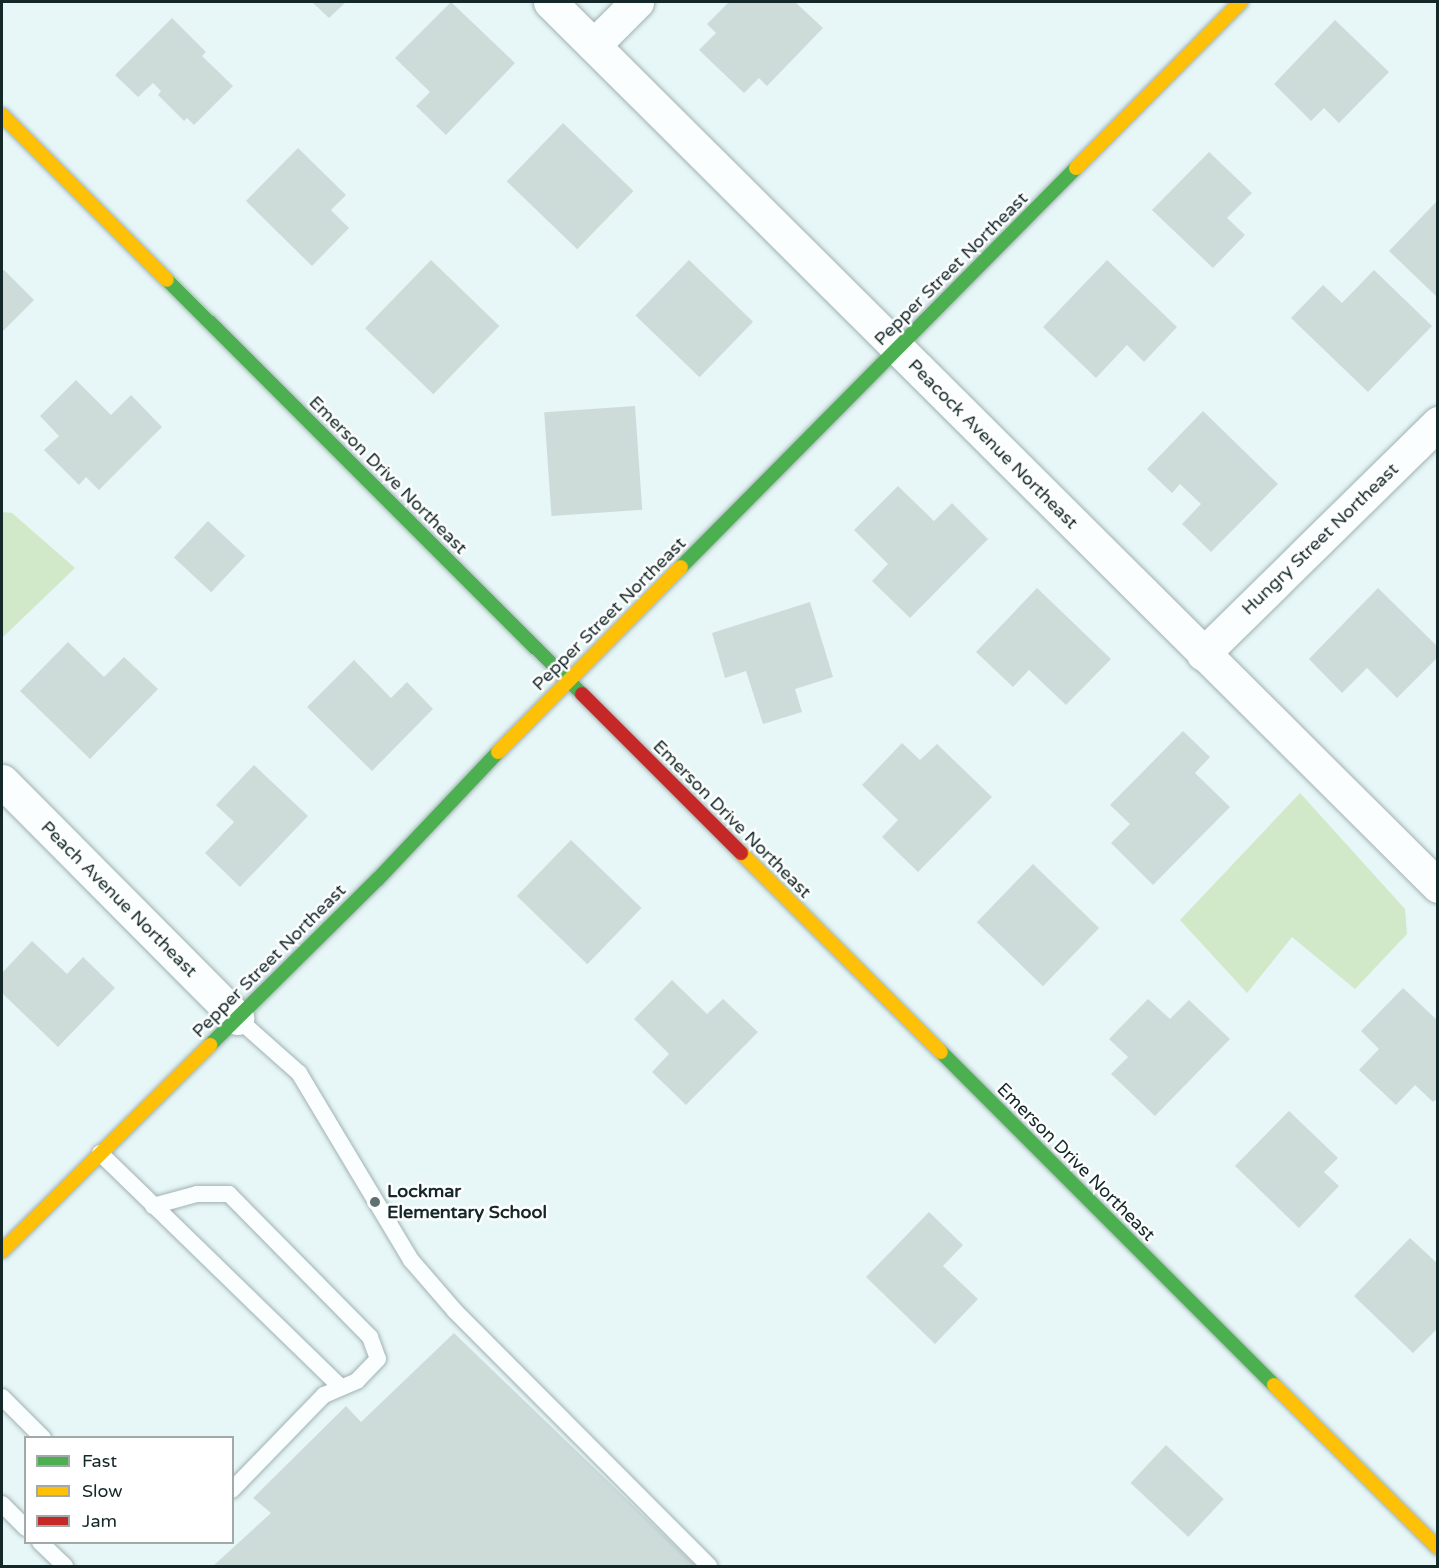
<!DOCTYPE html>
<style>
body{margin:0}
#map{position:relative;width:1439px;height:1568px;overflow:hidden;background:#e7f7f7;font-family:"Varela Round",sans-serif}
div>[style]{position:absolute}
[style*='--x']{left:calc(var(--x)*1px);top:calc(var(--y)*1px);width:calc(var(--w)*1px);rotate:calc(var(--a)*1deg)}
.green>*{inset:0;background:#d1e8c9}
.building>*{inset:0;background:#cddcd8;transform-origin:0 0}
.roads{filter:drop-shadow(0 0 2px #a1b1b1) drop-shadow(0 0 2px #a1b1b1)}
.lane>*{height:16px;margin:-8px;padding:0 8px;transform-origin:8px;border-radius:8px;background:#fbfefe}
.street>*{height:33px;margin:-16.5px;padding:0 16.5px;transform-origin:16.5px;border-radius:16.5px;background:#fbfefe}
.fast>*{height:14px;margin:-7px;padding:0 7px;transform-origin:7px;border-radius:7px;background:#4caf50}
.slow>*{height:14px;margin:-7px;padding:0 7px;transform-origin:7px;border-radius:7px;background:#ffc107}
.jam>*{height:14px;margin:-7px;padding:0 7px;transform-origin:7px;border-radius:7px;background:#c62828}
.dots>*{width:16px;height:16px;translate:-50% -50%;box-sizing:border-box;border:3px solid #fff;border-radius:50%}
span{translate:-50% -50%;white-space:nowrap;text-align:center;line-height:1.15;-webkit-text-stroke:5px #fff;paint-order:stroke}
.street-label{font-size:18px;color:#152829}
.poi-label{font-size:18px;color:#152829;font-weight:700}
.left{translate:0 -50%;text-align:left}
.frame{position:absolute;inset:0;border:3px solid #152829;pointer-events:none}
.legend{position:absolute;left:24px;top:1436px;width:210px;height:108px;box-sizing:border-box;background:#fff;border:2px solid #a1a9a9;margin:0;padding:8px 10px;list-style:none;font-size:18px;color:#152829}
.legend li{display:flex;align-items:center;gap:12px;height:30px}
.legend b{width:30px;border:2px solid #a1a9a9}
</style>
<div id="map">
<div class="green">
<div style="clip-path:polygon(2px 512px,12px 513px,75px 568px,2px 638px)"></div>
<div style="clip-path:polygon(1300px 793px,1405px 909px,1407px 934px,1355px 989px,1292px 937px,1247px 993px,1180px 920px)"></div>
</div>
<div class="building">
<div style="clip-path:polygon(312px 2px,346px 2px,329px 18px)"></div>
<div style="clip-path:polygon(451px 2px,515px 63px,446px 135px,416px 106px,430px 92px,395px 58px)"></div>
<div style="clip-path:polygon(729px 2px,795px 2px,823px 28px,767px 86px,759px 78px,744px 93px,699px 50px,716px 33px,707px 24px)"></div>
<div style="clip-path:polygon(172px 18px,206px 52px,202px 56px,233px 86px,194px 125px,187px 118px,184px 121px,158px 95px,161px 91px,153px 83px,138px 97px,115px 75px)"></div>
<div style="clip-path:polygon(1335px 20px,1389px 72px,1339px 123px,1324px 108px,1311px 121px,1274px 84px)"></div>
<div style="left:563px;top:123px;width:98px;height:81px;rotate:44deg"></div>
<div style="clip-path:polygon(298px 148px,346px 195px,331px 210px,349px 228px,312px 266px,246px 201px)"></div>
<div style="clip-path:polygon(1209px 152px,1252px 193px,1227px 218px,1245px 235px,1213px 268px,1152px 210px)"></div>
<div style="clip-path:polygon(1438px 200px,1438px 298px,1389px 251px)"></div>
<div style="left:431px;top:260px;width:95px;height:95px;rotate:44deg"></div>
<div style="left:689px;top:260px;width:89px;height:77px;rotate:44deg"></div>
<div style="clip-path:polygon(1107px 260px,1177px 327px,1144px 362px,1127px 345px,1096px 378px,1043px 327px)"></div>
<div style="clip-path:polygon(4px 270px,34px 300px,2px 332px,2px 272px)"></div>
<div style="clip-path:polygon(1374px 270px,1432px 326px,1368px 392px,1291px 318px,1323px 285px,1342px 303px)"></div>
<div style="clip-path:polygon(76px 380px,111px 415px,131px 395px,162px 427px,99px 490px,86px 477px,79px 485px,44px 450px,59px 436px,40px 416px)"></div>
<div style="left:635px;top:406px;width:104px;height:91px;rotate:86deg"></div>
<div style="clip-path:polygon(1203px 411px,1278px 484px,1211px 552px,1182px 524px,1201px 504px,1180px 484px,1172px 493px,1147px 469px)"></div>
<div style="clip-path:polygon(898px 486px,934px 521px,952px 503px,988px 539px,910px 618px,872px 581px,888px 564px,854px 530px)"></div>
<div style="left:208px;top:521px;width:51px;height:50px;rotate:43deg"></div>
<div style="clip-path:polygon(1037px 588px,1111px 659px,1066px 705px,1029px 670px,1013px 687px,976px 652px)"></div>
<div style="clip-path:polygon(1378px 588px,1438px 647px,1438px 657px,1397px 698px,1367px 668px,1342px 693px,1309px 659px)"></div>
<div style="clip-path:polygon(810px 602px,833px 677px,795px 689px,802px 712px,763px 724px,746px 671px,725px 678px,712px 633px)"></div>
<div style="clip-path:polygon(68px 642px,104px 677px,124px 657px,158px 689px,90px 759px,20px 691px)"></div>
<div style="clip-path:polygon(354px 660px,391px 698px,407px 682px,433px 709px,372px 771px,307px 707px)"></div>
<div style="clip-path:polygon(1183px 731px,1210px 757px,1195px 773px,1230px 807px,1153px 885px,1111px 843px,1130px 824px,1110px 805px)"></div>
<div style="clip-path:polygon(902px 743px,920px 760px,937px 744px,992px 797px,918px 872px,882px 837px,898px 820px,862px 785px)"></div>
<div style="clip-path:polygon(254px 765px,308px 816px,240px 887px,205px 853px,234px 822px,216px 805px)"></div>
<div style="left:571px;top:840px;width:98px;height:78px;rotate:44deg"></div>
<div style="left:1033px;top:864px;width:92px;height:81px;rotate:44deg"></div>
<div style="clip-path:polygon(32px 941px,67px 974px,83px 957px,115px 988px,58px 1047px,2px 993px,2px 973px)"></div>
<div style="clip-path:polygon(672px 980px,707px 1014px,723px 999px,758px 1032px,686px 1105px,652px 1072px,669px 1054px,634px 1019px)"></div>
<div style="clip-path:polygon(1403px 988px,1438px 1021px,1438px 1098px,1433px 1102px,1415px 1085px,1396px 1105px,1359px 1070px,1379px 1049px,1361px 1031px)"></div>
<div style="clip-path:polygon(1148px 999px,1170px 1019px,1189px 1000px,1230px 1039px,1155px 1116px,1111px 1074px,1128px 1057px,1109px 1039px)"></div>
<div style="clip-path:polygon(1289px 1111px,1338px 1158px,1324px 1172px,1339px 1186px,1299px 1228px,1235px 1166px)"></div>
<div style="clip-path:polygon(929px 1212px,963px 1245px,943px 1266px,978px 1299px,935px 1344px,866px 1277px)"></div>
<div style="clip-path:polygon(1410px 1238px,1438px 1264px,1438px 1328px,1413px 1353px,1354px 1296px)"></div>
<div style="clip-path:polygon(454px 1333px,696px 1566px,213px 1566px,271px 1513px,253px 1498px,346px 1406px,361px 1422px)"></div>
<div style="left:1166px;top:1445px;width:79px;height:52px;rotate:43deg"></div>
</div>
<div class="roads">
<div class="lane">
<div style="--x:237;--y:1018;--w:83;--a:41.6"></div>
<div style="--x:299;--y:1073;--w:218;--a:59.1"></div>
<div style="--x:411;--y:1260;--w:67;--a:49.2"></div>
<div style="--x:455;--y:1311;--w:360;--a:45.1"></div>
<div style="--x:100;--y:1153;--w:336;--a:44.2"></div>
<div style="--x:153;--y:1206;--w:46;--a:-15.3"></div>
<div style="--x:197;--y:1194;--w:32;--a:0"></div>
<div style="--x:229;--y:1194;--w:201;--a:45.4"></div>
<div style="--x:370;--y:1337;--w:23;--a:70"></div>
<div style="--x:378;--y:1359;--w:30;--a:134"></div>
<div style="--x:357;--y:1381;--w:36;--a:157"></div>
<div style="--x:324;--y:1395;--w:132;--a:134.1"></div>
<div style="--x:2;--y:1397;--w:58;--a:45"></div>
<div style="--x:2;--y:1504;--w:34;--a:45"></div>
<div style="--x:40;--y:1542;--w:35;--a:44"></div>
</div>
<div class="street">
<div style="--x:550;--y:2;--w:1253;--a:44.87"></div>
<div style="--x:594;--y:45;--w:61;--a:-45"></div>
<div style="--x:1203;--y:654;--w:330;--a:-44.5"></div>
<div style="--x:2;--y:781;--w:334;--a:45.2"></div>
</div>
<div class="fast">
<div style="--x:167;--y:280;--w:586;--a:44.93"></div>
<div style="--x:681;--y:567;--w:561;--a:-45.29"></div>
<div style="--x:210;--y:1045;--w:236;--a:-44.7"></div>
<div style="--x:378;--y:879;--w:175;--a:-46.6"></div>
<div style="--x:941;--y:1052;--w:471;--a:45"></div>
</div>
<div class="slow">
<div style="--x:2;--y:115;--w:233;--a:45"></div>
<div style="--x:1076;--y:168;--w:234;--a:-45.2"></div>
<div style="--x:498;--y:752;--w:260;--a:-45.3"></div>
<div style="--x:741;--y:853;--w:282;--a:44.9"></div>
<div style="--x:2;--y:1251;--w:293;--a:-44.7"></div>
<div style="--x:1274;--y:1385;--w:231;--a:44.8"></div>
</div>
<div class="jam">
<div style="--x:582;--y:694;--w:225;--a:45"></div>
</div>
</div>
<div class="dots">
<div style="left:375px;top:1202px;background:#5e7071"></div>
</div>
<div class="street-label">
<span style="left:951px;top:269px;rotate:-45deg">Pepper Street Northeast</span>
<span style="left:993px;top:444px;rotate:45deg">Peacock Avenue Northeast</span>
<span style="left:388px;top:475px;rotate:45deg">Emerson Drive Northeast</span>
<span style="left:1320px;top:539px;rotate:-44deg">Hungry Street Northeast</span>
<span style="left:609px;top:614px;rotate:-45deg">Pepper Street Northeast</span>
<span style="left:732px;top:819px;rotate:45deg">Emerson Drive Northeast</span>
<span style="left:119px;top:899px;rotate:45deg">Peach Avenue Northeast</span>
<span style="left:269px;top:961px;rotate:-45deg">Pepper Street Northeast</span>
<span style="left:1076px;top:1162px;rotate:45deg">Emerson Drive Northeast</span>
</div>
<div class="poi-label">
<span class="left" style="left:387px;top:1202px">Lockmar<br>Elementary School</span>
</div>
<div class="frame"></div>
<ul class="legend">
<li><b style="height:8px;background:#4caf50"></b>Fast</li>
<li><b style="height:8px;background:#ffc107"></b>Slow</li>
<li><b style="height:8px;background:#c62828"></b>Jam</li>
</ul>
</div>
